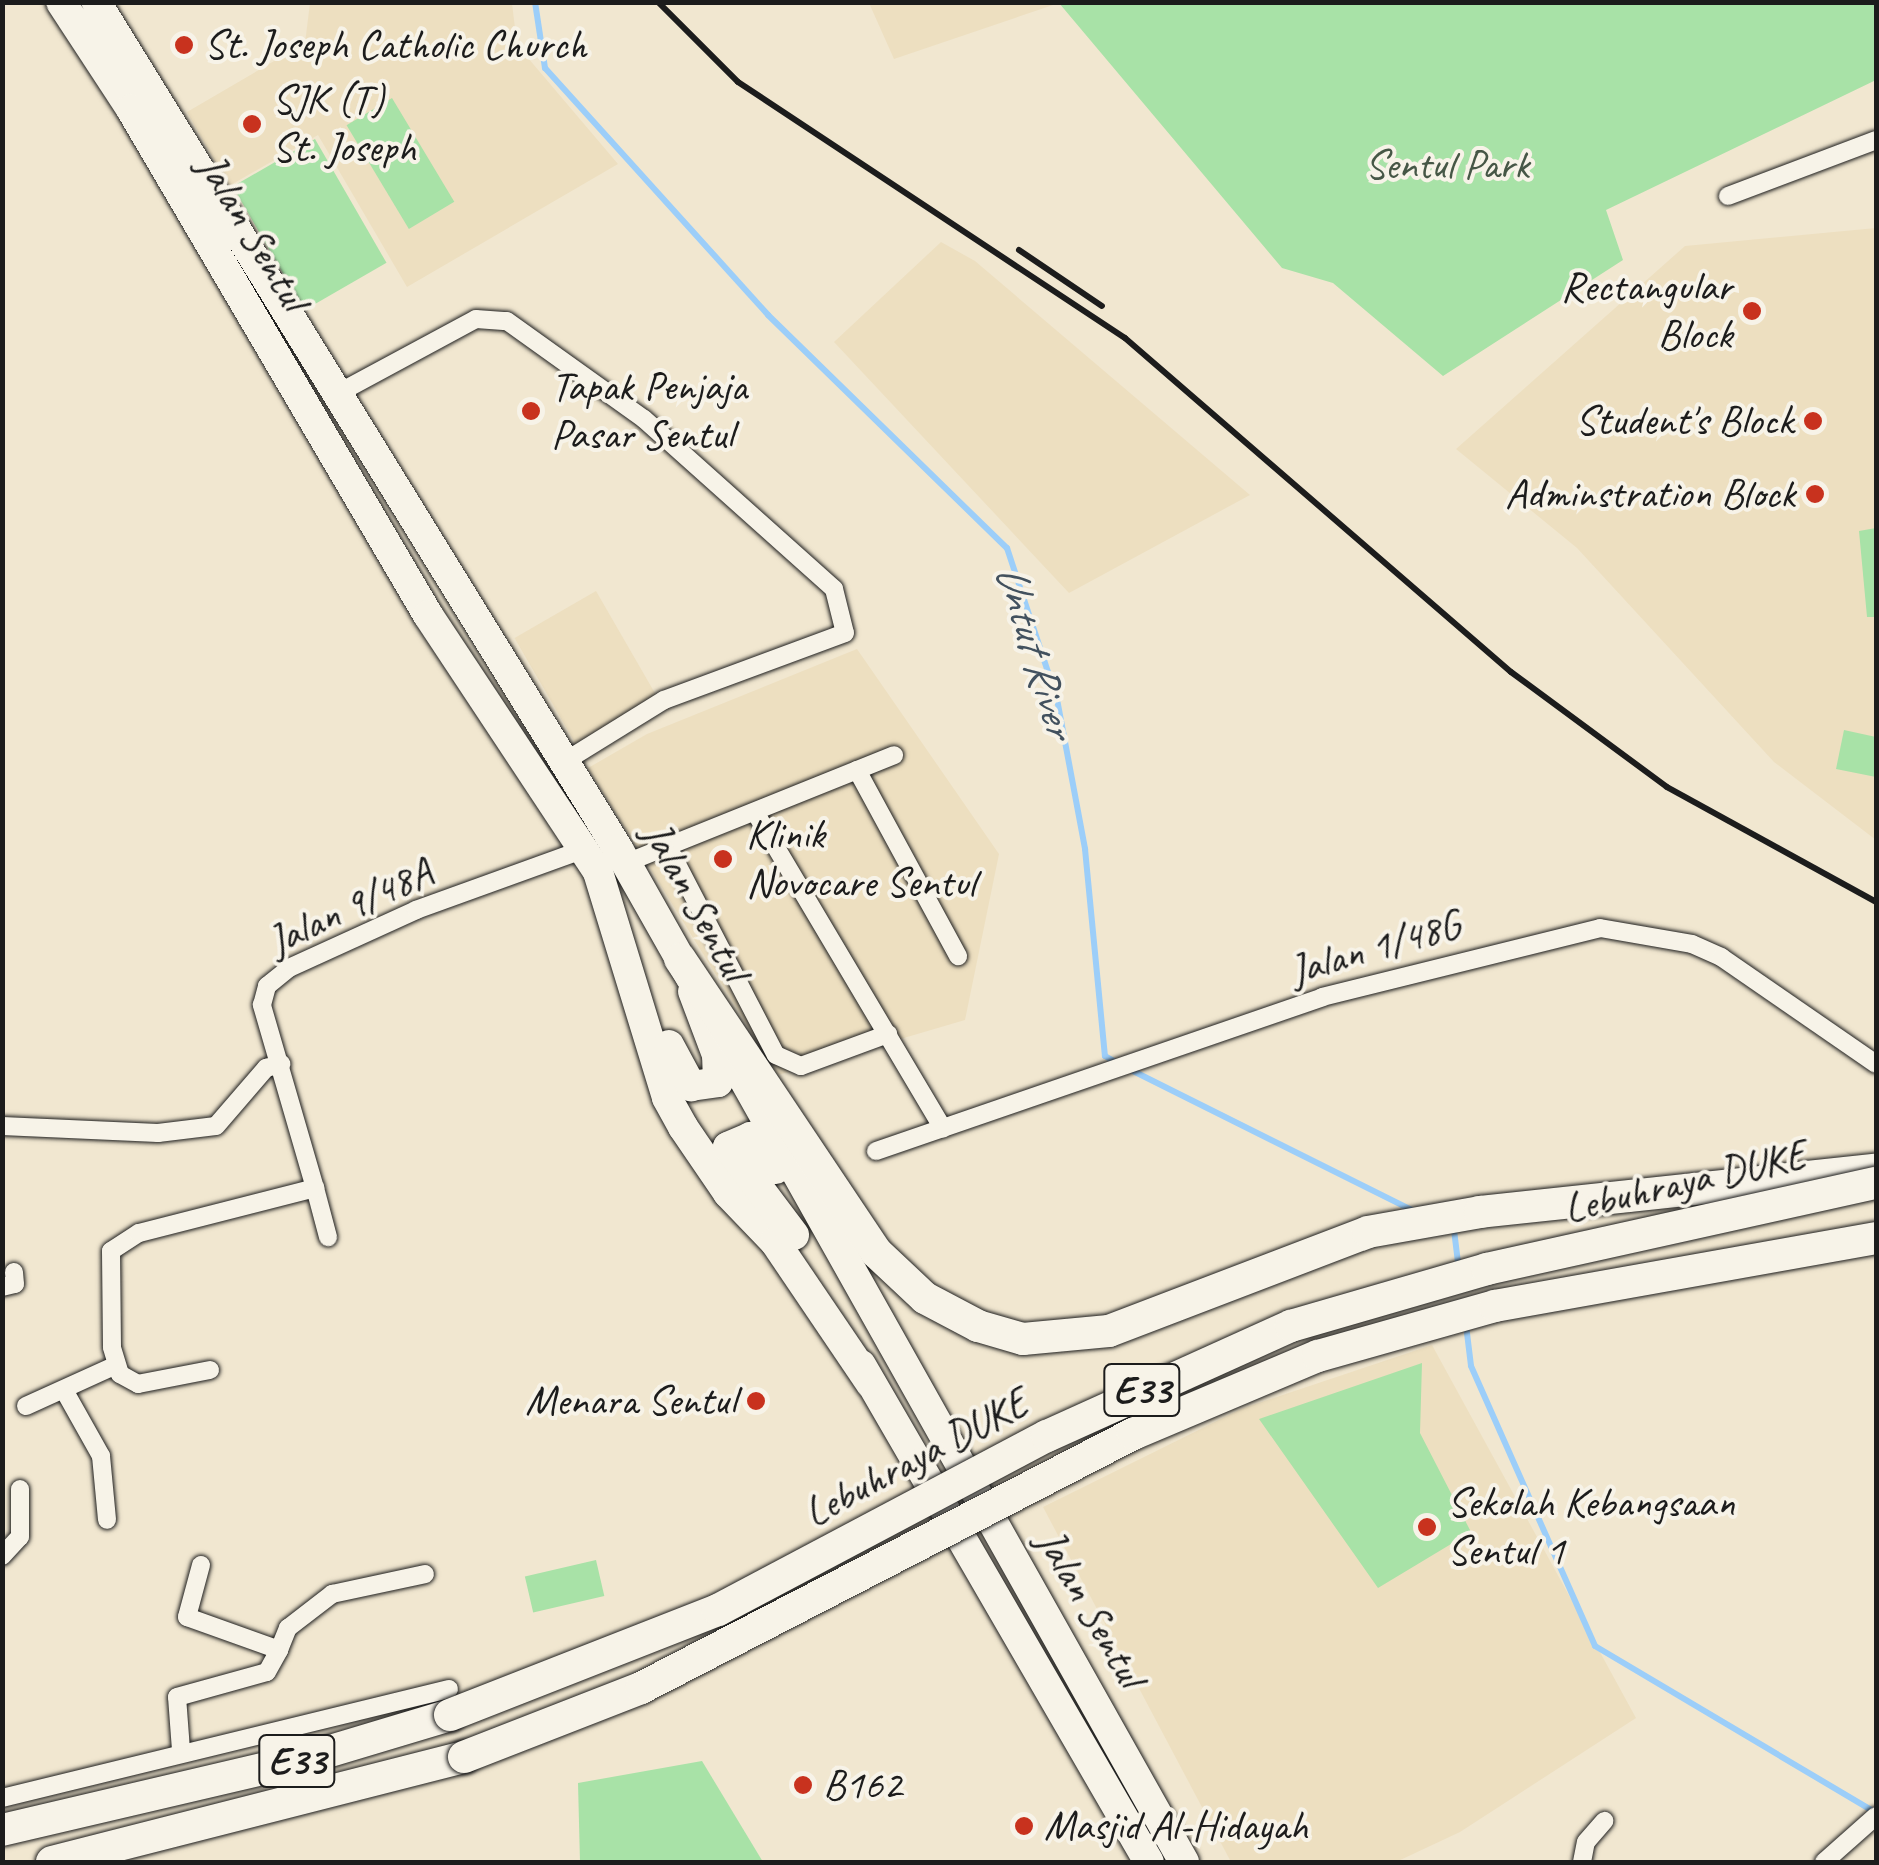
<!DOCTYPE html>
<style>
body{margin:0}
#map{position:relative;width:1879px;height:1865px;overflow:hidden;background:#f1e7d0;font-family:Caveat,sans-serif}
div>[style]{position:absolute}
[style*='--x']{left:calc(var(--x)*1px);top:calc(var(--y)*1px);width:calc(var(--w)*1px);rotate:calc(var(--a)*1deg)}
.built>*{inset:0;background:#eddfc0;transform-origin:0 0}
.green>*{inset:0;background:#a8e2a7;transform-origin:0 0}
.stream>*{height:6px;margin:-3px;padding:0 3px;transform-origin:3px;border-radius:3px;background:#9ccef9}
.roads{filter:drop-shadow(0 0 2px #1c1c1c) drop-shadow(0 0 2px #1c1c1c)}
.minor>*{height:18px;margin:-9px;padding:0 9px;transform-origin:9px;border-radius:9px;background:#f7f3e8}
.primary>*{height:30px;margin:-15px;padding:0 15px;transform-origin:15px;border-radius:15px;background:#f7f3e8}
.motorway>*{height:32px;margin:-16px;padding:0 16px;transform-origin:16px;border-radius:16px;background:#f7f3e8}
.rail>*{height:6px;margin:-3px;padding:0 3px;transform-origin:3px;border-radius:3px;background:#1c1c1c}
.bridges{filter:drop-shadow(0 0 2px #1c1c1c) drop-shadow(0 0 2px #1c1c1c)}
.motorway-bridge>*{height:32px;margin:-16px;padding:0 16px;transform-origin:16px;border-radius:16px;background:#f7f3e8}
.dots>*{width:28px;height:28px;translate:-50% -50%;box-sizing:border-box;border:5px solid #f7f3e8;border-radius:50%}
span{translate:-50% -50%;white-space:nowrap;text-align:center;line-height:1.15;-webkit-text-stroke:8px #f7f3e8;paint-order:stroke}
.shield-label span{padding:2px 8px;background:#f7f3e8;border:2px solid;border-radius:8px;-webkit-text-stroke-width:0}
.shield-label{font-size:40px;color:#1c1c1c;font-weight:700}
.poi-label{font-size:42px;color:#1c1c1c}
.left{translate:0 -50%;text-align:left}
.right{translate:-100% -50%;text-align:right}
.park-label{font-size:42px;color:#465746}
.street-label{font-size:42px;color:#1c1c1c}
.water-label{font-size:45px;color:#42515e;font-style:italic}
.frame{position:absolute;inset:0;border:5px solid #1c1c1c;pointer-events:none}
</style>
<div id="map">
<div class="built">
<div style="clip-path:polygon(310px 3px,512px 3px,517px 45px,618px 164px,407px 287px,318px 135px,229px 186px,187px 112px,305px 43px)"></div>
<div style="clip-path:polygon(869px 3px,868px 3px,1059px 3px,894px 59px)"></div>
<div style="clip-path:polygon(1876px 228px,1876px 840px,1774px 762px,1577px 548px,1456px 449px,1685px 246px)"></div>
<div style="clip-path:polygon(941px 242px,975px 261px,1250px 495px,1069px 593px,834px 342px)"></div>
<div style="left:596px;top:591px;width:122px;height:94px;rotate:60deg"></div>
<div style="clip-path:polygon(857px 649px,999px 854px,965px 1020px,778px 1075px,588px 768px,647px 734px)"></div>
<div style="clip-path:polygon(1432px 1345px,1636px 1718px,1460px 1832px,1396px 1862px,1231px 1862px,1043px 1507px,1241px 1409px)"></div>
</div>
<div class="green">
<div style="clip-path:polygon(1059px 3px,1876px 3px,1876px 80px,1606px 210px,1623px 260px,1443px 376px,1333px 283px,1282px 268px)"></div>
<div style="left:392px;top:98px;width:121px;height:53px;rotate:59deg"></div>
<div style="left:315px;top:139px;width:143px;height:95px;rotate:60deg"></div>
<div style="clip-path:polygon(1876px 528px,1876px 617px,1867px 617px,1859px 531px)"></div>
<div style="clip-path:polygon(1844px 730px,1876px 737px,1876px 777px,1836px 769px)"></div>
<div style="clip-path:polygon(1422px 1363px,1420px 1433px,1471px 1532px,1378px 1588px,1259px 1419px)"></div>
<div style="left:596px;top:1560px;width:37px;height:73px;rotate:77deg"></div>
<div style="clip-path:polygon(702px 1761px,763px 1862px,580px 1862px,578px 1783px)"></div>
</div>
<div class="stream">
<div style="--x:535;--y:2;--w:67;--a:81.4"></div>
<div style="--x:545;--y:68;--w:333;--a:47.9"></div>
<div style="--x:768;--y:315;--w:334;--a:44.3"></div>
<div style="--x:1007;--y:548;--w:159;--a:71.7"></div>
<div style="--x:1057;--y:699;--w:153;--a:79.4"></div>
<div style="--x:1085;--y:849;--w:208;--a:84.5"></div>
<div style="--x:1105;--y:1056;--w:13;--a:29"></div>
<div style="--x:1127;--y:1068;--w:323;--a:26.5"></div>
<div style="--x:1454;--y:1230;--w:38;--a:83"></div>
<div style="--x:1466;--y:1325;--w:41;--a:83"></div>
<div style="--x:1471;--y:1366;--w:306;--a:66.1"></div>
<div style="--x:1595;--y:1646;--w:326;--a:30.7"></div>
</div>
<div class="roads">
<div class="minor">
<div style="--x:1728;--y:196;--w:158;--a:-20.7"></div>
<div style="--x:333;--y:396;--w:162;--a:-28.3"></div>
<div style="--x:476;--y:319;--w:31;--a:4"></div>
<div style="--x:507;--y:321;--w:168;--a:35.6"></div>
<div style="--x:644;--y:419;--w:255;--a:41.8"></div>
<div style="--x:834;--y:589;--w:45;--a:76"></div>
<div style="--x:845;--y:633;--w:193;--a:159.7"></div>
<div style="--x:664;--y:700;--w:118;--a:148.2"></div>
<div style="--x:857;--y:770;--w:212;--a:61.5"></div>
<div style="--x:755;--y:812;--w:368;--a:59.3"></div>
<div style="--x:668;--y:847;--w:234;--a:62.6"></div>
<div style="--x:776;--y:1055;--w:27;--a:24"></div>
<div style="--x:801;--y:1066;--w:93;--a:-20.2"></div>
<div style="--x:626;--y:863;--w:289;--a:-21.9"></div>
<div style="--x:2;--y:1126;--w:156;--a:2.6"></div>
<div style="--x:158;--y:1133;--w:58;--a:-6.9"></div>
<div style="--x:216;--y:1126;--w:77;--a:-49.2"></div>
<div style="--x:266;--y:1068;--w:16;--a:-15"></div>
<div style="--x:876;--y:1151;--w:472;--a:-19"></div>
<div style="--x:1322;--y:997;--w:286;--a:-13.9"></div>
<div style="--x:1600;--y:928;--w:93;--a:9.9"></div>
<div style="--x:1692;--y:944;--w:32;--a:24"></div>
<div style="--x:1721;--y:957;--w:188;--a:34.6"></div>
<div style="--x:315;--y:1188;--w:51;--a:75.1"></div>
<div style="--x:2;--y:1287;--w:13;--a:-13"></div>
<div style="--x:15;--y:1284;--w:12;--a:-95"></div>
<div style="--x:210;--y:1370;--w:73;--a:169"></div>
<div style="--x:138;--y:1384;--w:21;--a:-151"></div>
<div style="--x:120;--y:1374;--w:28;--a:-107"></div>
<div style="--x:112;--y:1347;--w:96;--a:-90.6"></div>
<div style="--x:111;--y:1251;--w:33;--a:-33"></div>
<div style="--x:139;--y:1233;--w:182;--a:-14.3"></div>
<div style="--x:315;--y:1188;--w:191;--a:-106.2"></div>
<div style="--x:262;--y:1005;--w:20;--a:-75"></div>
<div style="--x:267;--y:986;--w:28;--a:-39"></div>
<div style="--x:289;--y:968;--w:140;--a:-24.5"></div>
<div style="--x:416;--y:910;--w:177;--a:-19.9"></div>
<div style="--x:64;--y:1390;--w:76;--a:60.7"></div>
<div style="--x:101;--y:1456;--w:64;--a:84.6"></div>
<div style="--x:26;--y:1406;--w:97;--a:-24.4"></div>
<div style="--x:2;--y:1556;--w:26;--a:-47"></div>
<div style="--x:20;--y:1537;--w:48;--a:-90"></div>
<div style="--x:201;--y:1565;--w:54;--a:105.1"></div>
<div style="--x:187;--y:1617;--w:98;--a:19.7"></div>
<div style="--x:279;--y:1650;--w:24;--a:-68"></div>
<div style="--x:288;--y:1628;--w:56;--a:-37.7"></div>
<div style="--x:332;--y:1594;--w:95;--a:-12.1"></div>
<div style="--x:181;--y:1750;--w:53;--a:-94.3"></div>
<div style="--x:177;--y:1697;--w:93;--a:-15.5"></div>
<div style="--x:267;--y:1672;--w:25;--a:-61"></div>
<div style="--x:2;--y:1798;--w:460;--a:-13.7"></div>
<div style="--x:1582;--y:1862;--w:20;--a:-79"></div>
<div style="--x:1586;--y:1842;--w:28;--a:-49"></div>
<div style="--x:1824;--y:1862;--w:69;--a:-41.5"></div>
</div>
<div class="primary">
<div style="--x:61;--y:2;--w:128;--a:56.8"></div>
<div style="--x:131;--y:109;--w:587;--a:59.59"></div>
<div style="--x:428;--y:615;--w:308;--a:56.5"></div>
<div style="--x:598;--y:872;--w:236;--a:73"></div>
<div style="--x:667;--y:1098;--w:33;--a:61"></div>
<div style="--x:683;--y:1127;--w:80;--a:55.7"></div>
<div style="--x:728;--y:1193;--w:68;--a:46.2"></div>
<div style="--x:775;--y:1242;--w:171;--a:55.9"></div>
<div style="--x:96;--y:2;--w:995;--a:58.35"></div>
<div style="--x:618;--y:849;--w:148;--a:60.5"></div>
<div style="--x:669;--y:1045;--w:47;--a:61.8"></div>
<div style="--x:691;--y:1086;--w:27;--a:-8"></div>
<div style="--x:718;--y:1082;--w:27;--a:-92"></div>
<div style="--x:717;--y:1055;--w:68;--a:-110.6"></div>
<div style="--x:742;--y:1076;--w:902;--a:60.65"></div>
<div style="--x:776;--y:1169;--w:41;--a:-128"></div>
<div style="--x:751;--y:1137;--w:25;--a:157"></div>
<div style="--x:728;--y:1147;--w:110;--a:53.1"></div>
<div style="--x:861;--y:1365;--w:574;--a:59.91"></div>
</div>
<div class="motorway">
<div style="--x:680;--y:959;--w:353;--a:56.2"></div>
<div style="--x:876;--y:1252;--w:67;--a:43.2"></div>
<div style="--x:925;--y:1298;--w:60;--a:27.8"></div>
<div style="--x:978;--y:1326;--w:47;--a:16.1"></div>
<div style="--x:1023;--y:1339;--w:86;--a:-5.3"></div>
<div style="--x:1109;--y:1331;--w:277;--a:-20.9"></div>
<div style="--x:1368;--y:1232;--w:114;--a:-10.1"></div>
<div style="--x:1480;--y:1212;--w:398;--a:-6.1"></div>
<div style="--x:2;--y:1830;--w:303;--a:-13.2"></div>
<div style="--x:297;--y:1761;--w:160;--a:-16.7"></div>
<div style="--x:52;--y:1862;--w:425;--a:-14.3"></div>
</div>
</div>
<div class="rail">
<div style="--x:658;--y:2;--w:113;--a:45"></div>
<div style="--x:738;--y:82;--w:464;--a:33.5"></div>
<div style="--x:1125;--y:338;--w:510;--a:40.87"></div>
<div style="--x:1511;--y:672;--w:194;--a:36.4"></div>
<div style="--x:1667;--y:787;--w:239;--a:28.8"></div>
<div style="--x:1019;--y:250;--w:100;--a:34"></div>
</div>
<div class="bridges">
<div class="motorway-bridge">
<div style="--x:450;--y:1715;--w:288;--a:-21.4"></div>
<div style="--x:718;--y:1610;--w:372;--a:-27.9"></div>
<div style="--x:1047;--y:1436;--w:268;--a:-24.3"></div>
<div style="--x:1291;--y:1326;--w:204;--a:-16.2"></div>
<div style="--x:1487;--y:1269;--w:398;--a:-12.5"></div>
<div style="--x:464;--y:1757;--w:190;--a:-21.3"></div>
<div style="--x:641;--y:1688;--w:554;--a:-27.31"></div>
<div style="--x:1133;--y:1434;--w:201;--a:-22.9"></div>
<div style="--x:1318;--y:1356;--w:184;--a:-15.8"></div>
<div style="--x:1495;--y:1306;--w:387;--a:-10.1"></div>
</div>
</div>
<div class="dots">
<div style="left:184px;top:45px;background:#c8321e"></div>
<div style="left:252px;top:124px;background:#c8321e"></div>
<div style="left:1752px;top:311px;background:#c8321e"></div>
<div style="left:531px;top:411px;background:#c8321e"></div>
<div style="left:1813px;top:421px;background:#c8321e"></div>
<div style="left:1815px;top:494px;background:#c8321e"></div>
<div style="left:723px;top:859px;background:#c8321e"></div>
<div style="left:756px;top:1401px;background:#c8321e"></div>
<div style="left:1427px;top:1527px;background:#c8321e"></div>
<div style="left:803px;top:1785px;background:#c8321e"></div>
<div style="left:1024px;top:1826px;background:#c8321e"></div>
</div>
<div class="shield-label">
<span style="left:1142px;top:1390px">E33</span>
<span style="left:297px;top:1761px">E33</span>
</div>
<div class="poi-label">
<span class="left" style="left:204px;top:45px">St. Joseph Catholic Church</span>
<span class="left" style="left:272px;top:124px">SJK (T)<br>St. Joseph</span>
<span class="right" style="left:1732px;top:311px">Rectangular<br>Block</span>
<span class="left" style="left:551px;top:411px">Tapak Penjaja<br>Pasar Sentul</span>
<span class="right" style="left:1793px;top:421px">Student's Block</span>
<span class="right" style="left:1795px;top:494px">Adminstration Block</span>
<span class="left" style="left:746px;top:859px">Klinik<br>Novocare Sentul</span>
<span class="right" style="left:736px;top:1401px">Menara Sentul</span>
<span class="left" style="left:1447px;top:1527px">Sekolah Kebangsaan<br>Sentul 1</span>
<span class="left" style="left:823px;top:1785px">B162</span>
<span class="left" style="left:1044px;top:1826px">Masjid Al-Hidayah</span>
</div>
<div class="park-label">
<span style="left:1447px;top:165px">Sentul Park</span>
</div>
<div class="street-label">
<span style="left:252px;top:232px;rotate:59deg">Jalan Sentul</span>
<span style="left:695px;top:901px;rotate:61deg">Jalan Sentul</span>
<span style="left:350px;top:907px;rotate:-25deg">Jalan 9/48A</span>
<span style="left:1375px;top:948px;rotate:-16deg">Jalan 1/48G</span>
<span style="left:1685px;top:1182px;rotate:-13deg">Lebuhraya DUKE</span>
<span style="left:916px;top:1458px;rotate:-28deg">Lebuhraya DUKE</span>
<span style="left:1090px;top:1608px;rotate:60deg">Jalan Sentul</span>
</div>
<div class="water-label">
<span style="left:1035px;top:650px;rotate:73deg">Untut River</span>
</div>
<div class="frame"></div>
</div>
